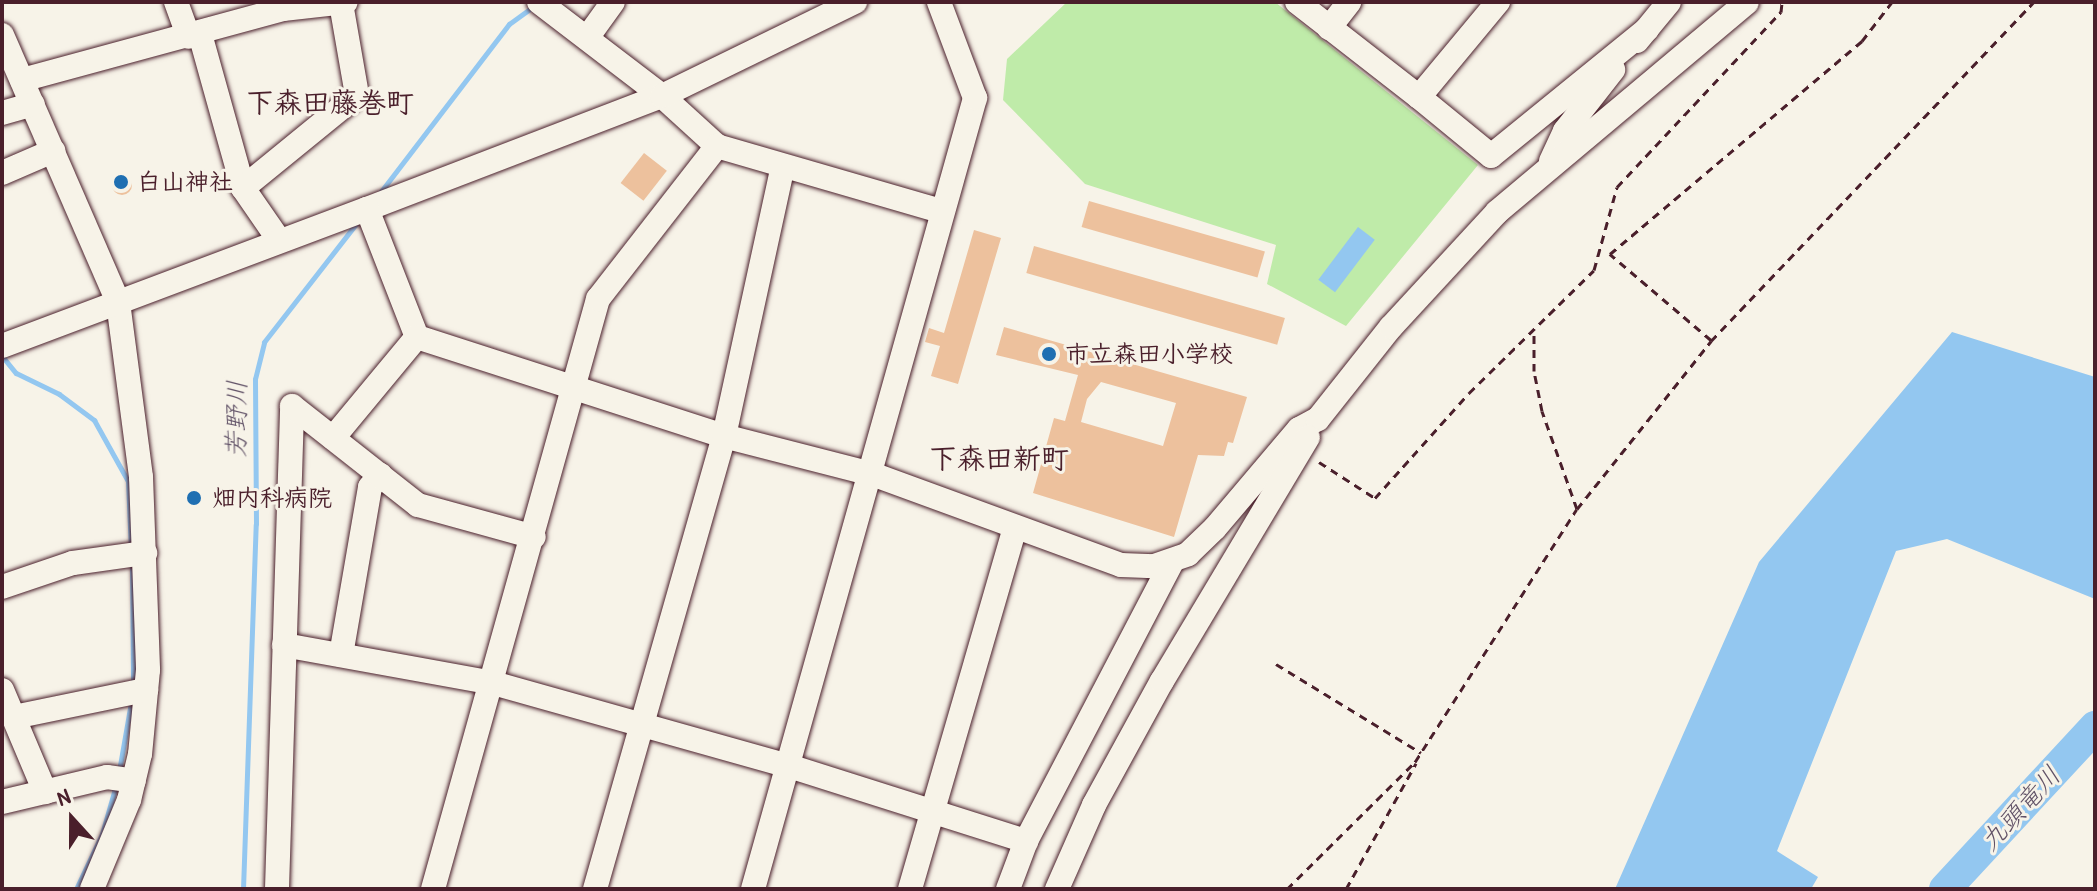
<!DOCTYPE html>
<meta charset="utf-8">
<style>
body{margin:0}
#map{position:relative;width:2097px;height:891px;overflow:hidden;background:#f7f3e8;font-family:"Patrick Hand","Klee One",sans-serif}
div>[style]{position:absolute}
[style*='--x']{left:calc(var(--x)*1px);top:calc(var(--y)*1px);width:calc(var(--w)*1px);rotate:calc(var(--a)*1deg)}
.green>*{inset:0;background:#bfeba9}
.water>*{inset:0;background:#93c7f0;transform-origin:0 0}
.stream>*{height:5px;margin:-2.5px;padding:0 2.5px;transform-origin:2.5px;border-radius:2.5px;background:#93c7f0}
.river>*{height:32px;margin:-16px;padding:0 16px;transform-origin:16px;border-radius:16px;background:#93c7f0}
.building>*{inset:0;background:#edc19d;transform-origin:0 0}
.round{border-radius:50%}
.path>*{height:3px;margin-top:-1.5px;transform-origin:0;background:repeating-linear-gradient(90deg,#4a1f2b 0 8px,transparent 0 14px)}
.roads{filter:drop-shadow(0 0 2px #4a1f2b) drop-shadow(0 0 2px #4a1f2b)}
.minor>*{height:24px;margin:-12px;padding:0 12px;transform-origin:12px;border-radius:12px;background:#f7f3e8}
.dots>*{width:22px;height:22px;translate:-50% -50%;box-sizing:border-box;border:4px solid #f7f3e8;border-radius:50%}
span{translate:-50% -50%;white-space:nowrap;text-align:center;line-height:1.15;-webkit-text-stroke:6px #f7f3e8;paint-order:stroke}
.poi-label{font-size:24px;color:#4a1f2b;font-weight:700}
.left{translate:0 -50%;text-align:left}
.water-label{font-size:26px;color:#605166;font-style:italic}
.quarter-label{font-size:28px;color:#4a1f2b;font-weight:700}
.frame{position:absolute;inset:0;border:4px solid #4a1f2b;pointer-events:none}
.north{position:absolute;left:32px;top:779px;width:80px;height:80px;-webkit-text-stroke:6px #f7f3e8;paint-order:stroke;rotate:339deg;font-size:22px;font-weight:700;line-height:32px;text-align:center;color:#4a1f2b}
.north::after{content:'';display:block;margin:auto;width:28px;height:36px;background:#4a1f2b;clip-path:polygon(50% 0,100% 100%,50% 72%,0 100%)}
</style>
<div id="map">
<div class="green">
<div style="clip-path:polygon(1067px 2px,1275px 2px,1478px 165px,1346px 326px,1267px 284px,1276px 245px,1085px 184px,1003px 100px,1007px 59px)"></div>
</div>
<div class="water">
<div style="left:1358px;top:227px;width:21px;height:66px;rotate:37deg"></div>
<div style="clip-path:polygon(1952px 332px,2095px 377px,2095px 599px,1947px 539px,1896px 551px,1777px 851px,1818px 877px,1811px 889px,1615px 889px,1759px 562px)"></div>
</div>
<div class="stream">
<div style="--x:379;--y:194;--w:214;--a:-52.6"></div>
<div style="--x:509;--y:24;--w:32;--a:-36"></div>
<div style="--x:2;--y:356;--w:22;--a:51"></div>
<div style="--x:16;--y:373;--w:48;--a:26"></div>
<div style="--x:59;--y:394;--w:44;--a:36.6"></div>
<div style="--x:94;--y:420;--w:70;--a:60.9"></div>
<div style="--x:128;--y:481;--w:68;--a:87.5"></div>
<div style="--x:132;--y:563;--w:122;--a:89.5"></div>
<div style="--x:119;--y:771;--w:70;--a:-80.1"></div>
<div style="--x:76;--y:889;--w:61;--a:-64.7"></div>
<div style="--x:102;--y:834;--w:51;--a:-74.1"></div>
<div style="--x:243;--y:889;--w:365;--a:-88"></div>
<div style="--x:256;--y:524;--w:145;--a:-90.4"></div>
<div style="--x:255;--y:379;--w:38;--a:-76"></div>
<div style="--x:264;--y:342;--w:150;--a:-52.1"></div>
</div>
<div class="river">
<div style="--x:1945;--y:889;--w:221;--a:-47.2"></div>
</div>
<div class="building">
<div style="left:644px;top:153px;width:29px;height:38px;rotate:38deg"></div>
<div class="round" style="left:112px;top:175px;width:20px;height:20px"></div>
<div style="left:1089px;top:201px;width:183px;height:27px;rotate:16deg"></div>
<div style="clip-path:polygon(974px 230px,1001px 238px,958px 384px,931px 376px,940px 346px,925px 342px,929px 328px,944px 333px)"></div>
<div style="left:1034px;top:246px;width:261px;height:28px;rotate:16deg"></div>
<div style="clip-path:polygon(evenodd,1004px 327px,1247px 397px,1233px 443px,1228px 442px,1224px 456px,1198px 455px,1174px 537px,1033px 493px,1054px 418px,1065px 421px,1078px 375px,996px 355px,1004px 327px,1101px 382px,1176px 403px,1163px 446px,1081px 422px,1087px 399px,1101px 382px)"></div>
</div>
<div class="path">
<div style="--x:1711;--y:340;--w:133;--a:-139.6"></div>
<div style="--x:1610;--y:254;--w:330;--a:-40.2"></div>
<div style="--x:1862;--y:41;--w:49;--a:-52.4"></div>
<div style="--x:1319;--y:462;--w:67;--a:32.7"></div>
<div style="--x:1375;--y:498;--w:141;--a:-48.2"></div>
<div style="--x:1469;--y:393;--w:175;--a:-44.5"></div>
<div style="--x:1594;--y:270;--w:86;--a:-74.5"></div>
<div style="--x:1617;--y:187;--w:240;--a:-46.9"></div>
<div style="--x:1781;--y:12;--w:10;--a:-84"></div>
<div style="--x:1577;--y:509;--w:215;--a:-51.4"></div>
<div style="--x:1711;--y:341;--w:468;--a:-46.4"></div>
<div style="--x:1276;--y:664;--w:170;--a:31.5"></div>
<div style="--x:1287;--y:889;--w:180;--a:-44.8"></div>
<div style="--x:1415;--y:762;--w:300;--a:-57.4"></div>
<div style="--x:1577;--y:509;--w:104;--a:-109.7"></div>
<div style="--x:1542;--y:411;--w:41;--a:-101.3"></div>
<div style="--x:1534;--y:371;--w:42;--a:-90"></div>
<div style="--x:1346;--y:889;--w:144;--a:-60.9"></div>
</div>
<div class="roads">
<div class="minor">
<div style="--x:176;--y:2;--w:37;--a:70"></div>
<div style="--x:539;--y:2;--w:155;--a:37.4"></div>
<div style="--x:662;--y:96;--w:74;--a:42.3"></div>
<div style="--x:717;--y:146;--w:233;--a:16.2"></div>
<div style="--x:1297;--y:2;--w:155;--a:37.9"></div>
<div style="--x:1419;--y:97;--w:124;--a:-50.3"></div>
<div style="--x:1329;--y:28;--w:33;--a:-52"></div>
<div style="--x:200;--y:34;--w:160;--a:74.4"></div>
<div style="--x:243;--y:188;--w:63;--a:55.3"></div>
<div style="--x:2;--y:35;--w:291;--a:66.5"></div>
<div style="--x:118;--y:302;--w:177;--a:82.5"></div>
<div style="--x:141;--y:477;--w:193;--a:87.9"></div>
<div style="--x:148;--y:670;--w:84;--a:95.4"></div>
<div style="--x:140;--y:754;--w:47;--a:103.4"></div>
<div style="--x:129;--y:800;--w:96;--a:112.6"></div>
<div style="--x:587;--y:38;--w:44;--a:-54.2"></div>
<div style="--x:1637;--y:41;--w:50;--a:-50.6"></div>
<div style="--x:22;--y:80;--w:270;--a:-15.2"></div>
<div style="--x:283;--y:9;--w:63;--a:-6.3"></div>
<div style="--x:1419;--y:97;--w:93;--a:39.3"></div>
<div style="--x:1491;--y:156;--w:201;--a:-39.1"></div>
<div style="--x:2;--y:113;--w:32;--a:-16"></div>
<div style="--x:1551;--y:161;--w:33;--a:-65"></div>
<div style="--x:1565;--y:131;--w:78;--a:-51.8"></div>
<div style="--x:2;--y:173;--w:56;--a:-23.3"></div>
<div style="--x:243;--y:188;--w:147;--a:-39.2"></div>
<div style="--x:357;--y:95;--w:93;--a:-99.9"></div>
<div style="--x:367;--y:209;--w:316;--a:-21"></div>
<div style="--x:662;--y:96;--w:215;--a:-26"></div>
<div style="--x:2;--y:346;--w:390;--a:-20.6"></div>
<div style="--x:367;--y:209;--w:137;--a:68.7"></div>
<div style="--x:417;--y:337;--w:323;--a:17.9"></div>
<div style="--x:724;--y:436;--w:153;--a:14.4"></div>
<div style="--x:872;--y:474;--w:265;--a:20.1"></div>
<div style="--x:1121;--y:565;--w:33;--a:2"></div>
<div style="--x:1154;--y:566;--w:36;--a:-19"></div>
<div style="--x:1188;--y:554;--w:37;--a:-44"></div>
<div style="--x:1215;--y:528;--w:130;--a:-49.7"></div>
<div style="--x:1299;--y:429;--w:21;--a:-28"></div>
<div style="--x:1318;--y:419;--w:117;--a:-51.6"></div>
<div style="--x:1391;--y:327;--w:156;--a:-47.3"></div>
<div style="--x:1497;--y:212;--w:326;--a:-40"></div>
<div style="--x:333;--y:438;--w:131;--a:-50.3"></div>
<div style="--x:2;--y:587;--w:75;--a:-18.7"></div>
<div style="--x:73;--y:563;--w:73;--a:-7.9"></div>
<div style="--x:284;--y:645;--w:212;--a:10.3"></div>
<div style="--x:493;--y:683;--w:307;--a:15.7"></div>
<div style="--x:789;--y:766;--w:249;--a:17.6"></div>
<div style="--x:341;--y:655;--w:170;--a:-80.2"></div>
<div style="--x:370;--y:487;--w:16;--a:-50"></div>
<div style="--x:2;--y:690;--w:111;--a:67.1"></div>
<div style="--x:14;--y:717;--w:135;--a:-11.6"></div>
<div style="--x:2;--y:802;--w:108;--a:-13.4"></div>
<div style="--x:107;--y:777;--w:27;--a:8"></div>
<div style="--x:277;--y:889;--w:483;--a:-88.2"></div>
<div style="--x:292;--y:406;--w:160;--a:38.2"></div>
<div style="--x:418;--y:505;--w:120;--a:15.4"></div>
<div style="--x:433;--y:889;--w:613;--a:-74.38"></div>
<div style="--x:598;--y:299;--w:194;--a:-52.1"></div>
<div style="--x:595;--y:889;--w:471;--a:-74.1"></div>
<div style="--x:724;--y:436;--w:276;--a:-77.7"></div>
<div style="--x:753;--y:889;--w:822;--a:-74.32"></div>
<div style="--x:975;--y:98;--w:103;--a:-110.6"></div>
<div style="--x:910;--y:889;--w:377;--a:-73.8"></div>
<div style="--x:1008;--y:889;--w:51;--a:-69.4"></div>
<div style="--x:1026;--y:841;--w:315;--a:-62.4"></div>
<div style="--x:1057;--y:889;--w:92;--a:-66.2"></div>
<div style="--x:1094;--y:805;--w:141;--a:-61.3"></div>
<div style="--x:1162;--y:681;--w:284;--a:-59.1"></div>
</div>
</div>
<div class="dots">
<div style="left:121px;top:182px;background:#1f6fb2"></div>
<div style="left:1049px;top:354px;background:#1f6fb2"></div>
<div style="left:194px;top:498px;background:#1f6fb2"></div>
</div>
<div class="poi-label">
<span class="left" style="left:137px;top:182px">白山神社</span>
<span class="left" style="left:1065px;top:354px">市立森田小学校</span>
<span class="left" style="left:212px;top:498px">畑内科病院</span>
</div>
<div class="water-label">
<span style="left:236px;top:419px;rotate:-89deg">芳野川</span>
<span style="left:2020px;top:808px;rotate:-47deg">九頭竜川</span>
</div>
<div class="quarter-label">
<span style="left:330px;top:102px">下森田藤巻町</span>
<span style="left:999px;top:458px">下森田新町</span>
</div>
<div class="frame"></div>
<div class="north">N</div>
</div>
